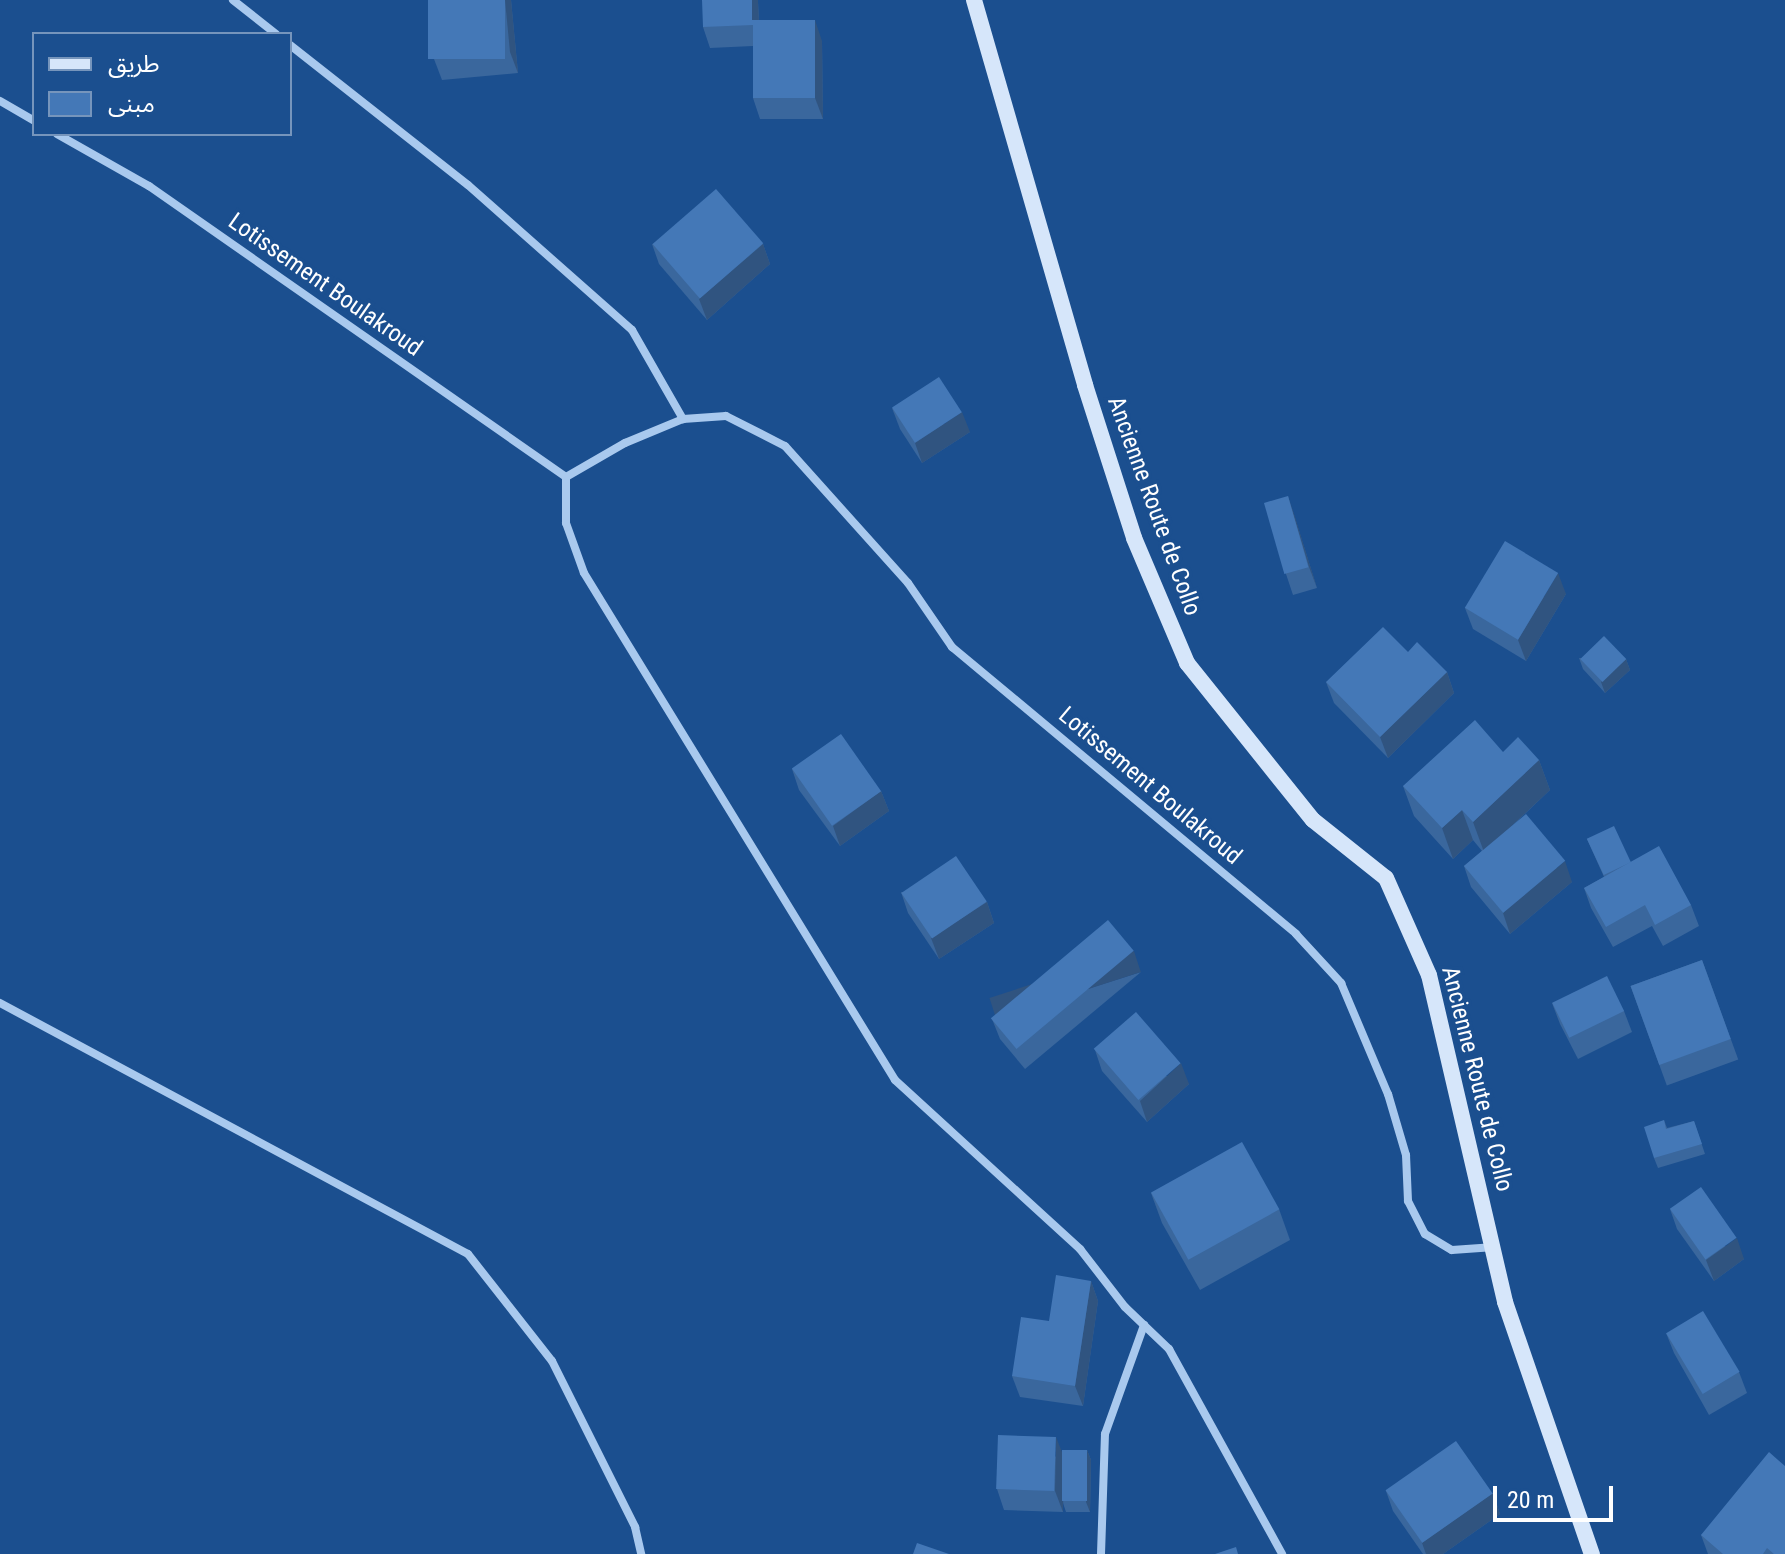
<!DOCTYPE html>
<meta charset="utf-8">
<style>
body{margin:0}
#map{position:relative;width:1785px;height:1554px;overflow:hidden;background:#1b4f8f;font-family:"Roboto Condensed","Noto Sans Arabic",sans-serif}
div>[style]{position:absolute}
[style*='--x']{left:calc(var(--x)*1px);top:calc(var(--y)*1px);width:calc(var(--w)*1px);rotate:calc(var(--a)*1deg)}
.street>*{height:8px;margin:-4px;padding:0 4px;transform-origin:4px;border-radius:4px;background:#a9c9ee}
.secondary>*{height:16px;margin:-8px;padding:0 8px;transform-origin:8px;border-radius:8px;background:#d6e6fa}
.wall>*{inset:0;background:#3a679d;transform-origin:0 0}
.shaded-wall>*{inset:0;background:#305480;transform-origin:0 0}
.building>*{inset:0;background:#4478b7;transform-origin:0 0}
span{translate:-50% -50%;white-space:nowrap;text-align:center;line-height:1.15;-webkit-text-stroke:7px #1b4f8f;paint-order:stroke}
.street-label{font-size:24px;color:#fff}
.legend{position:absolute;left:32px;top:32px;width:260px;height:104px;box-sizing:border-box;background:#1b4f8f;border:2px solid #7695bc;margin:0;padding:10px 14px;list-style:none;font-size:24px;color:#fff}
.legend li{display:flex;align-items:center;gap:16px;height:40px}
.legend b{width:40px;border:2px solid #7695bc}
.scale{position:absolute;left:1493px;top:1486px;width:120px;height:36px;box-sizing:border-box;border:4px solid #fff;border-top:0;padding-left:10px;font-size:24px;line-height:28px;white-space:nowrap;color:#fff;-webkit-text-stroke:6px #1b4f8f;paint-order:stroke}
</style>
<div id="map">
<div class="street">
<div style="--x:233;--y:0;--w:55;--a:38.3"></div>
<div style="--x:290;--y:45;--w:226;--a:38.2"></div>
<div style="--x:468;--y:185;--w:219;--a:41.5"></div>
<div style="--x:632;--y:330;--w:103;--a:60.2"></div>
<div style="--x:0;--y:101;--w:39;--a:30"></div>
<div style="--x:57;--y:134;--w:106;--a:29.5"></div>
<div style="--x:149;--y:186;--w:508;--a:34.91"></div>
<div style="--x:566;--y:477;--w:68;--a:-30"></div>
<div style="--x:625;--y:443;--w:63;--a:-22.5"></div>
<div style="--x:683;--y:419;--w:43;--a:-4"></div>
<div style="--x:726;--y:416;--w:66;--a:27"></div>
<div style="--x:785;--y:446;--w:184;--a:48.1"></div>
<div style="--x:908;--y:583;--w:78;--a:55.5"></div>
<div style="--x:952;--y:647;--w:448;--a:39.8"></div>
<div style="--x:1296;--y:934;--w:67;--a:47.4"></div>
<div style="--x:1341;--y:983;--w:121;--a:67.1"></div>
<div style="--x:1388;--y:1094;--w:64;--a:73.6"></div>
<div style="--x:1406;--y:1155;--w:46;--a:87.5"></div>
<div style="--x:1408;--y:1201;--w:37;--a:63"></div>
<div style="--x:1425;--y:1234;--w:31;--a:31"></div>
<div style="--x:1452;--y:1250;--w:39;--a:-4"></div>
<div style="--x:566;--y:477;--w:46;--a:90"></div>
<div style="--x:566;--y:523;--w:53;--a:70.2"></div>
<div style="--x:584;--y:573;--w:595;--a:58.47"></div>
<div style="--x:895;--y:1080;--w:251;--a:42.4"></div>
<div style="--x:1080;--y:1249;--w:73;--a:52.2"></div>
<div style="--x:1125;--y:1307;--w:61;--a:43.7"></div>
<div style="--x:1169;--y:1349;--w:234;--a:61.1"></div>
<div style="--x:0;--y:1003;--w:531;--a:28.21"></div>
<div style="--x:468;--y:1254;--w:136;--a:51.9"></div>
<div style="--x:552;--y:1361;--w:186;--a:63.4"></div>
<div style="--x:635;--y:1527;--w:28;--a:77"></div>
<div style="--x:1101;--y:1554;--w:120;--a:-88.1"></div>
<div style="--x:1105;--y:1434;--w:116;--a:-70.3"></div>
</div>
<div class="secondary">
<div style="--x:974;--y:0;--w:401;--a:73.9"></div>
<div style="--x:1085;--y:385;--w:161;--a:72.2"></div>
<div style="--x:1134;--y:538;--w:136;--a:67"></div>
<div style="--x:1187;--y:663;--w:201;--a:51.3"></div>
<div style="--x:1313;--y:820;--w:93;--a:38.5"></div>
<div style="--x:1386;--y:878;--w:106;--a:66.1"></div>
<div style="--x:1429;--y:975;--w:336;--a:76.9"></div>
<div style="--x:1505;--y:1302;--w:267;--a:71"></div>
</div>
<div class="wall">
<div style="clip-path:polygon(428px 0,511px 0,518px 73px,442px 80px,434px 59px)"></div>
<div style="clip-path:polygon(758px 2px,759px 20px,822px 41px,823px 119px,760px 119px,753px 98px,753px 46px,710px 48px,703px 27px)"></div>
<div style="clip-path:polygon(652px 244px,763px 244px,770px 264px,707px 320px,659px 264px)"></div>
<div style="clip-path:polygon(892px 408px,970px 432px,922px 463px,900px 429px)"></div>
<div style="clip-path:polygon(1288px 496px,1317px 588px,1293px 595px,1286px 574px)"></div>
<div style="clip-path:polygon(1566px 594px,1526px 661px,1473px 629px,1465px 608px)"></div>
<div style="clip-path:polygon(1408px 652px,1447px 672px,1454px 693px,1388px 758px,1334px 703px,1326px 682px)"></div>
<div style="clip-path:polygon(1579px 658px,1626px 659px,1630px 670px,1605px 693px,1583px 669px)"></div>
<div style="clip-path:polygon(1503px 752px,1539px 760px,1550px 790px,1512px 826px,1572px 882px,1510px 934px,1471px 887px,1464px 866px,1482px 851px,1473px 840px,1453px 859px,1414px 816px,1403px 786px)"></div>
<div style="clip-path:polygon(792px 769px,881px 791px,889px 811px,840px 846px,799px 790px)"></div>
<div style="clip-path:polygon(1587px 839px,1631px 862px,1691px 905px,1699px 926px,1663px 946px,1652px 926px,1613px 947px,1591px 908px,1584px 888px,1604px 877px)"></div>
<div style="clip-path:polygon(901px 892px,987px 902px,994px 923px,939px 959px,908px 913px)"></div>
<div style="left:1702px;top:960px;width:106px;height:76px;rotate:70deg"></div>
<div style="clip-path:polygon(1141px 972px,1025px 1069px,1000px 1039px,992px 1019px)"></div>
<div style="clip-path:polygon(1552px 1003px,1624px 1011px,1632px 1032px,1578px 1059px,1560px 1024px)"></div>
<div style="clip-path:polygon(1095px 1050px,1189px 1084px,1147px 1122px,1102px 1071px)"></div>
<div style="clip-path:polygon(1664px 1120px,1667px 1128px,1694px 1121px,1705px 1154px,1658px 1168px,1654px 1158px)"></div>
<div style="clip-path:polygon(1151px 1193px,1279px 1209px,1290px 1240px,1200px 1290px,1162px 1223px)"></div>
<div style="clip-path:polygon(1670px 1209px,1744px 1259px,1714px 1281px,1677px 1229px)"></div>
<div style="clip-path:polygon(1091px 1281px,1098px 1301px,1083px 1406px,1020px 1397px,1012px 1376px,1049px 1321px)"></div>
<div style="clip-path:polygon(1666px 1333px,1739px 1372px,1747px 1393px,1709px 1415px,1674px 1353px)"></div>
<div style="clip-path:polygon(1087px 1450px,1091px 1460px,1090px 1512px,1066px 1512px,1063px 1503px,1063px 1512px,1004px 1510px,997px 1489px,1062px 1453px)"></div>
<div style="clip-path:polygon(1785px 1466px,1785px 1554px,1708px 1554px,1701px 1535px)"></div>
<div style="clip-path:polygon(1386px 1491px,1493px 1493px,1500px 1514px,1443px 1554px,1423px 1554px,1393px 1511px)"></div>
</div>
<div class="shaded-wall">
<div style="clip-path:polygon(505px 0,511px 0,518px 73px,510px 52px)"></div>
<div style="clip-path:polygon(752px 0,758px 0,758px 2px,760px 41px,752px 20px)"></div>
<div style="clip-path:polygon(815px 20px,822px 41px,823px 119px,815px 98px)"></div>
<div style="clip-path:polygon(763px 244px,770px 264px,707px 320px,699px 299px)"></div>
<div style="clip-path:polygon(962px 412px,970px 432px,922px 463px,915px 443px)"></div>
<div style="clip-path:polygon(1288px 496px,1295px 517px,1317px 588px,1309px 567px)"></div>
<div style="clip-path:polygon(1558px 573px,1566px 594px,1526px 661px,1518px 640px)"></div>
<div style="clip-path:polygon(1626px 659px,1630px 670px,1605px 693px,1601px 682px)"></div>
<div style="clip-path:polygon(1447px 672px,1454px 693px,1388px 758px,1380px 737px)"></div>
<div style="clip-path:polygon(1539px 760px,1550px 790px,1484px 852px,1473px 822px)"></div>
<div style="clip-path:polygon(881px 791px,889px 811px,840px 846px,833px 826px)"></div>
<div style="clip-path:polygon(1462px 810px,1473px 840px,1453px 859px,1442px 828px)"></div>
<div style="clip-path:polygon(1565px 861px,1572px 882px,1510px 934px,1503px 913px)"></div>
<div style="clip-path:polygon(987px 902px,994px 923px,939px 959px,931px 938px)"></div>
<div style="left:1134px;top:951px;width:22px;height:152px;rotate:72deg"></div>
<div style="clip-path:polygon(1181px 1063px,1189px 1084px,1147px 1122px,1140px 1101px)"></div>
<div style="clip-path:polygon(1737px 1238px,1744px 1259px,1714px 1281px,1706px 1260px)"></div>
<div style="clip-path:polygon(1091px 1281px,1098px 1301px,1083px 1406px,1075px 1386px)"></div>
<div style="clip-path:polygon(1056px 1437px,1064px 1457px,1063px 1512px,1055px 1491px)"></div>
<div style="clip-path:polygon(1087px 1450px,1091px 1460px,1090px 1512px,1086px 1502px)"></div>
<div style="clip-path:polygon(1493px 1493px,1500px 1514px,1443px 1554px,1426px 1554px,1422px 1543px)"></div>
</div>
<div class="building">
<div style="left:428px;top:0;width:77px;height:59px"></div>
<div style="clip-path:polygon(702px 0,752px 0,752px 20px,815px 20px,815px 98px,753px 98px,753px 25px,703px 27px)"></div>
<div style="left:716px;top:189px;width:72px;height:84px;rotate:49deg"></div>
<div style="left:939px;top:377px;width:42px;height:56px;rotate:57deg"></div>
<div style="left:1288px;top:496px;width:74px;height:25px;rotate:74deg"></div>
<div style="left:1505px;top:541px;width:62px;height:78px;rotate:31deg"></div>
<div style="clip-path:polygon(1383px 627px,1408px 652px,1417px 642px,1447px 672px,1380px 737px,1326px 682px)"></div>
<div style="left:1604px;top:636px;width:32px;height:33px;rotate:46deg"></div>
<div style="clip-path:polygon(1475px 720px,1503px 752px,1518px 737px,1539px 760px,1473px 822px,1462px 810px,1442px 828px,1403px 786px)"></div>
<div style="left:841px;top:734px;width:70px;height:60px;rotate:55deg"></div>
<div style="left:1526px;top:814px;width:61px;height:81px;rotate:50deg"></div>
<div style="left:1614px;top:826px;width:40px;height:30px;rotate:65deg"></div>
<div style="clip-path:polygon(1659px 846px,1691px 905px,1655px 925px,1645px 905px,1606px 927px,1584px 888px)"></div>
<div style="left:956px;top:856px;width:55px;height:66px;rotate:56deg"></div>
<div style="left:1108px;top:920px;width:40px;height:153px;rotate:50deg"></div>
<div style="left:1702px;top:960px;width:84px;height:76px;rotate:70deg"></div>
<div style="left:1607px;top:976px;width:39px;height:61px;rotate:64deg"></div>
<div style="left:1136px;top:1012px;width:68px;height:56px;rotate:49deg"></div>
<div style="clip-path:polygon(1664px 1120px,1666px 1129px,1694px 1121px,1702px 1144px,1654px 1158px,1644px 1127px)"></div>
<div style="left:1242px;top:1142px;width:77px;height:104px;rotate:61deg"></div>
<div style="left:1701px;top:1187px;width:62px;height:38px;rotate:55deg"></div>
<div style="clip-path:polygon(1056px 1275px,1091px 1281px,1075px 1386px,1012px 1376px,1021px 1317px,1049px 1321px)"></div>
<div style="left:1703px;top:1311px;width:71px;height:43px;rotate:59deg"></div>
<div style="left:998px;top:1435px;width:58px;height:54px;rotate:2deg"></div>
<div style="left:1456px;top:1441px;width:64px;height:86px;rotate:55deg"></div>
<div style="left:1062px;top:1450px;width:25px;height:51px"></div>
<div style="clip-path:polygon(1769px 1452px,1785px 1466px,1785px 1554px,1774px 1554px,1767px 1548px,1763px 1554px,1723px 1554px,1701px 1535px)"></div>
<div style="clip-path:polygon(917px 1543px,949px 1554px,913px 1554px)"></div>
<div style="clip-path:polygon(1236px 1547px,1238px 1554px,1215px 1554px)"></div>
</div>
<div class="street-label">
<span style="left:325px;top:285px;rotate:35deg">Lotissement Boulakroud</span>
<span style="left:1154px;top:506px;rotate:70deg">Ancienne Route de Collo</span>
<span style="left:1150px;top:786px;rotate:40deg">Lotissement Boulakroud</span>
<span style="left:1477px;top:1079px;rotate:76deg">Ancienne Route de Collo</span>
</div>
<ul class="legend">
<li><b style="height:10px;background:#d6e6fa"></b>طريق</li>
<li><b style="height:22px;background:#4478b7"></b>مبنى</li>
</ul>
<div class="scale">20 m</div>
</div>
